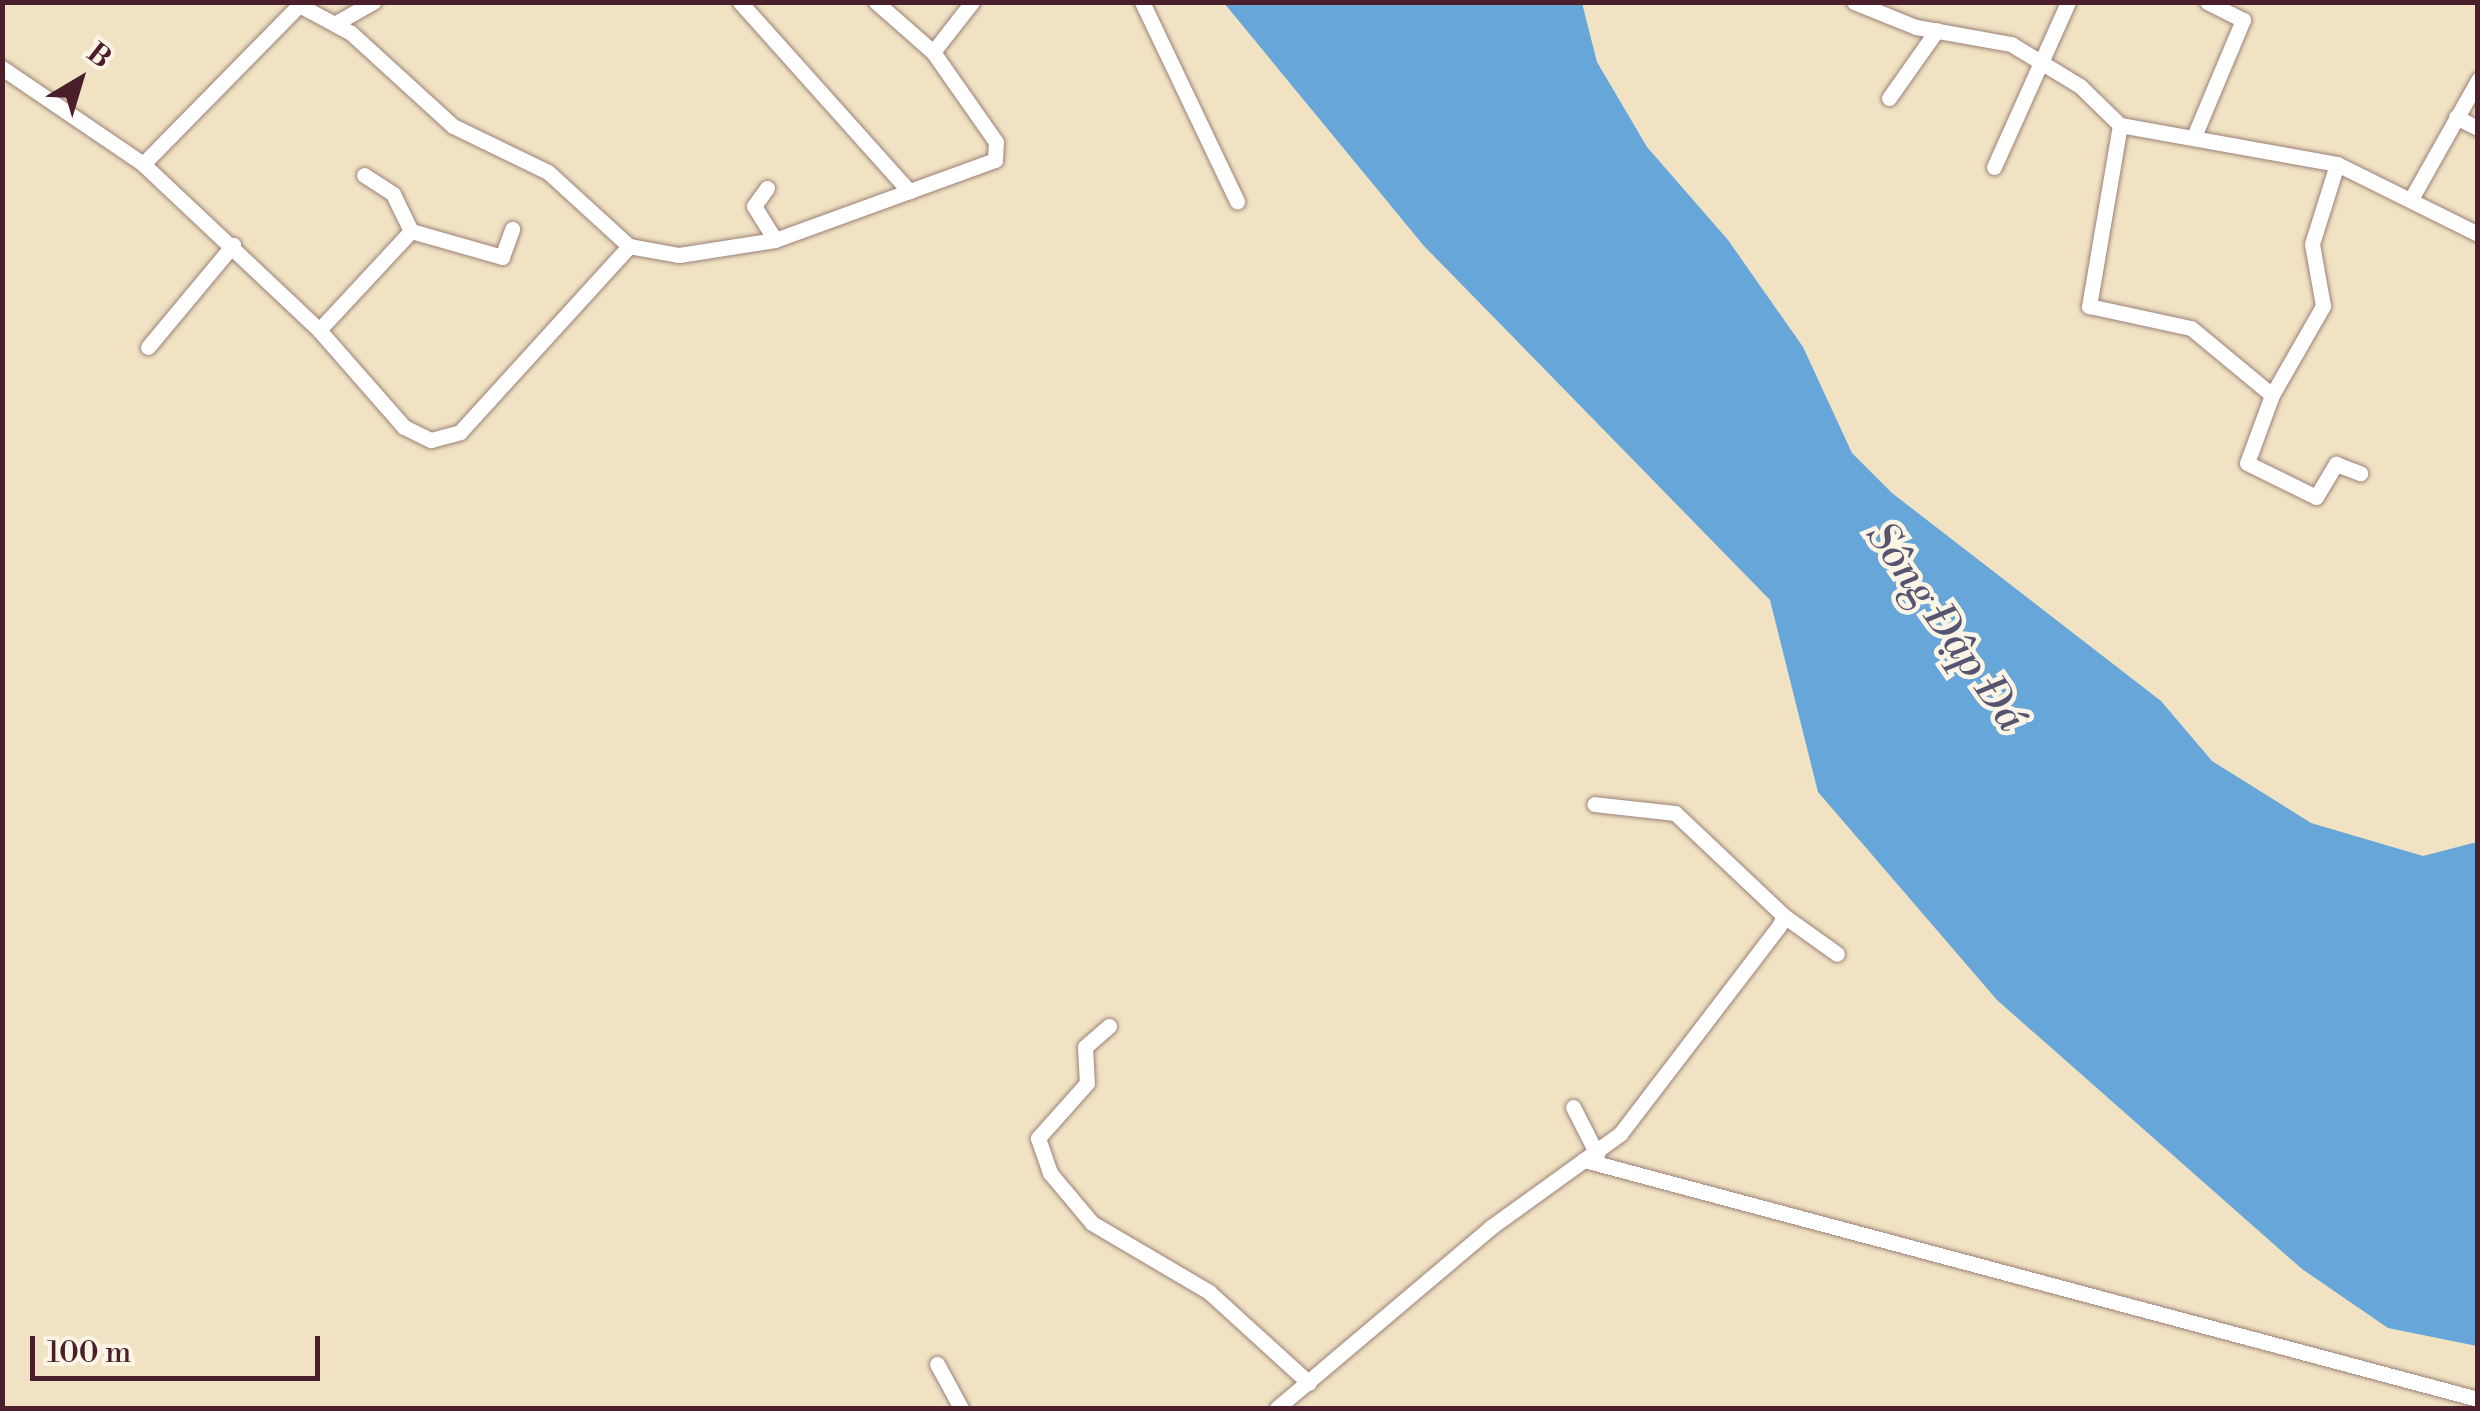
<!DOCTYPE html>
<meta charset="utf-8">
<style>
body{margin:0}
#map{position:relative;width:2480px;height:1411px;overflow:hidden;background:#f0e2c3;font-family:"Libre Bodoni",serif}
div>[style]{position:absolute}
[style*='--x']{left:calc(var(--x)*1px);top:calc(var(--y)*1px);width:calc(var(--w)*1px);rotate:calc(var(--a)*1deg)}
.water>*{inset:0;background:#67a6d9}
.roads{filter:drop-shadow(0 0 2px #9d8077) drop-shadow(0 0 2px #9d8077)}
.minor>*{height:15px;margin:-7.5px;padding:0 7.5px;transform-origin:7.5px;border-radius:7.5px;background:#fff}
span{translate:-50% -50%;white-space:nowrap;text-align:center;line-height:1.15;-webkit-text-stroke:9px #fcf5e5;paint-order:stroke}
.water-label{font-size:42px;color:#565571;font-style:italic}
.frame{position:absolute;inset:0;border:5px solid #4a1f2b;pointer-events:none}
.north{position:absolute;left:30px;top:30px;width:100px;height:100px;-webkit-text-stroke:8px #fcf5e5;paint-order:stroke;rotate:38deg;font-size:28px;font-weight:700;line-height:40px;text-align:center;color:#4a1f2b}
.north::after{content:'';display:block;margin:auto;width:35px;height:45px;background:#4a1f2b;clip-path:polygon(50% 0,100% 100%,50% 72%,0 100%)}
.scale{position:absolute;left:30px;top:1336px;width:290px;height:45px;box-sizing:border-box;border:5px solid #4a1f2b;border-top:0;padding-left:12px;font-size:30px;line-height:35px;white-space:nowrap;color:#4a1f2b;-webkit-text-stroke:8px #fcf5e5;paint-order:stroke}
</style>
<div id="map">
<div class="water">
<div style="clip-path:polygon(1224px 3px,1582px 3px,1597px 62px,1647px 147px,1728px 240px,1803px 347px,1852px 453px,1892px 493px,2161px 701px,2212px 761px,2311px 823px,2423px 856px,2477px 842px,2477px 1346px,2388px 1328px,2302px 1269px,1997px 1000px,1818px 792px,1770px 600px,1424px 246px)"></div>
</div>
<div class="roads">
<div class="minor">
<div style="--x:740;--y:2;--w:254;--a:48.2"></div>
<div style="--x:1142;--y:2;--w:221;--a:64.5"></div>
<div style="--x:1854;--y:2;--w:67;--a:22"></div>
<div style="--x:1916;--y:27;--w:97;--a:10.1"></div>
<div style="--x:2011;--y:44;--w:81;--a:31.3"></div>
<div style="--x:2080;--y:86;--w:56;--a:44.3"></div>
<div style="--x:2120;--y:125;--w:220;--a:10.2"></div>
<div style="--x:2337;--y:164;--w:157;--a:26.4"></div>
<div style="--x:299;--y:5;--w:59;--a:28.3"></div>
<div style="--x:351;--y:33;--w:138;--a:42.4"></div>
<div style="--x:453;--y:126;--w:106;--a:25.8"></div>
<div style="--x:548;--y:172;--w:110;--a:42.4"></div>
<div style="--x:629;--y:246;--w:51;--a:10.2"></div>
<div style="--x:679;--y:255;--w:97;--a:-8.9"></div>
<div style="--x:775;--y:240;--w:234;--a:-20"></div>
<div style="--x:995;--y:160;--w:18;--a:-87"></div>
<div style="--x:996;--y:142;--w:110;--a:-125"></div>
<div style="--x:933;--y:52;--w:76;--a:-138.7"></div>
<div style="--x:336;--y:23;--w:43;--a:-29.6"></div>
<div style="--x:933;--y:52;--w:63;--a:-52"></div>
<div style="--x:2;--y:68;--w:171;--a:34.2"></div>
<div style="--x:143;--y:164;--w:242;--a:43.3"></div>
<div style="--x:319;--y:330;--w:129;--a:48.8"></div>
<div style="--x:404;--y:427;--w:30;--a:26"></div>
<div style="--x:431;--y:440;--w:30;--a:-15"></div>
<div style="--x:460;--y:432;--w:251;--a:-47.7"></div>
<div style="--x:1889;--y:98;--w:83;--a:-54.8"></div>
<div style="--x:2456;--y:117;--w:25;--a:27"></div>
<div style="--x:2120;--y:125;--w:184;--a:99.7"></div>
<div style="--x:2089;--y:306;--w:104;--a:12.2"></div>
<div style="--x:2191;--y:328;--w:105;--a:39.6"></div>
<div style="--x:2195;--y:134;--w:124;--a:-67.2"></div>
<div style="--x:2243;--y:20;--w:40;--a:-153.4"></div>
<div style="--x:143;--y:164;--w:227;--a:-45.5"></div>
<div style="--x:2337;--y:164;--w:84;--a:107.4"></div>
<div style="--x:2312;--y:244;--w:63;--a:79.9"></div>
<div style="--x:2323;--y:306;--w:103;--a:119.8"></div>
<div style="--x:2272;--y:395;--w:72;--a:110.2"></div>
<div style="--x:2247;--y:463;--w:77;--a:26.2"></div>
<div style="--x:2316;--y:497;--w:39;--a:-59"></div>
<div style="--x:2336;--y:464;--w:26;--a:21"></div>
<div style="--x:1994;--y:167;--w:181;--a:-65.8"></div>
<div style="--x:364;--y:175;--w:35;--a:33"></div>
<div style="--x:393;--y:194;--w:41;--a:64.1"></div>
<div style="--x:767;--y:188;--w:22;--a:126"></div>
<div style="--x:754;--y:206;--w:40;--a:58"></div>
<div style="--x:2411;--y:199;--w:137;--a:-60.6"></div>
<div style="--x:319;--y:330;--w:135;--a:-47.1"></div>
<div style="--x:411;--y:231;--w:95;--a:15.9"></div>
<div style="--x:502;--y:257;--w:30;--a:-70"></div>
<div style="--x:148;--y:347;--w:133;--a:-50.2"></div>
<div style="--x:1784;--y:916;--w:65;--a:35.6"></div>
<div style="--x:1109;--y:1026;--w:32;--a:139"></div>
<div style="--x:1085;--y:1047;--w:36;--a:87"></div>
<div style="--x:1087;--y:1083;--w:74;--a:131.7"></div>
<div style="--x:1038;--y:1138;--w:37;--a:71"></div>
<div style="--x:1050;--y:1173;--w:65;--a:50"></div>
<div style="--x:1092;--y:1223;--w:136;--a:30.5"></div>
<div style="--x:1209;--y:1292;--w:135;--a:42.3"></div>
<div style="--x:1573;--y:1107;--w:53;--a:62.9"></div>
<div style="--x:1584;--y:1160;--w:925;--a:14.97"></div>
<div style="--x:937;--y:1364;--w:50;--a:61.4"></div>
<div style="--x:1277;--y:1408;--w:280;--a:-40.2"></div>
<div style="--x:1491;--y:1227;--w:159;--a:-35.8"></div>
<div style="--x:1620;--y:1134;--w:262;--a:-52.6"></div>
<div style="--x:1779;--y:926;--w:11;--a:-63"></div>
<div style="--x:1784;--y:916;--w:150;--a:-136.6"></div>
<div style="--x:1675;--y:813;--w:81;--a:-173.7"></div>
</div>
</div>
<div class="water-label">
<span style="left:1945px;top:627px;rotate:55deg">Sông Đập Đá</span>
</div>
<div class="frame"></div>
<div class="north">B</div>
<div class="scale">100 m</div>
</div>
